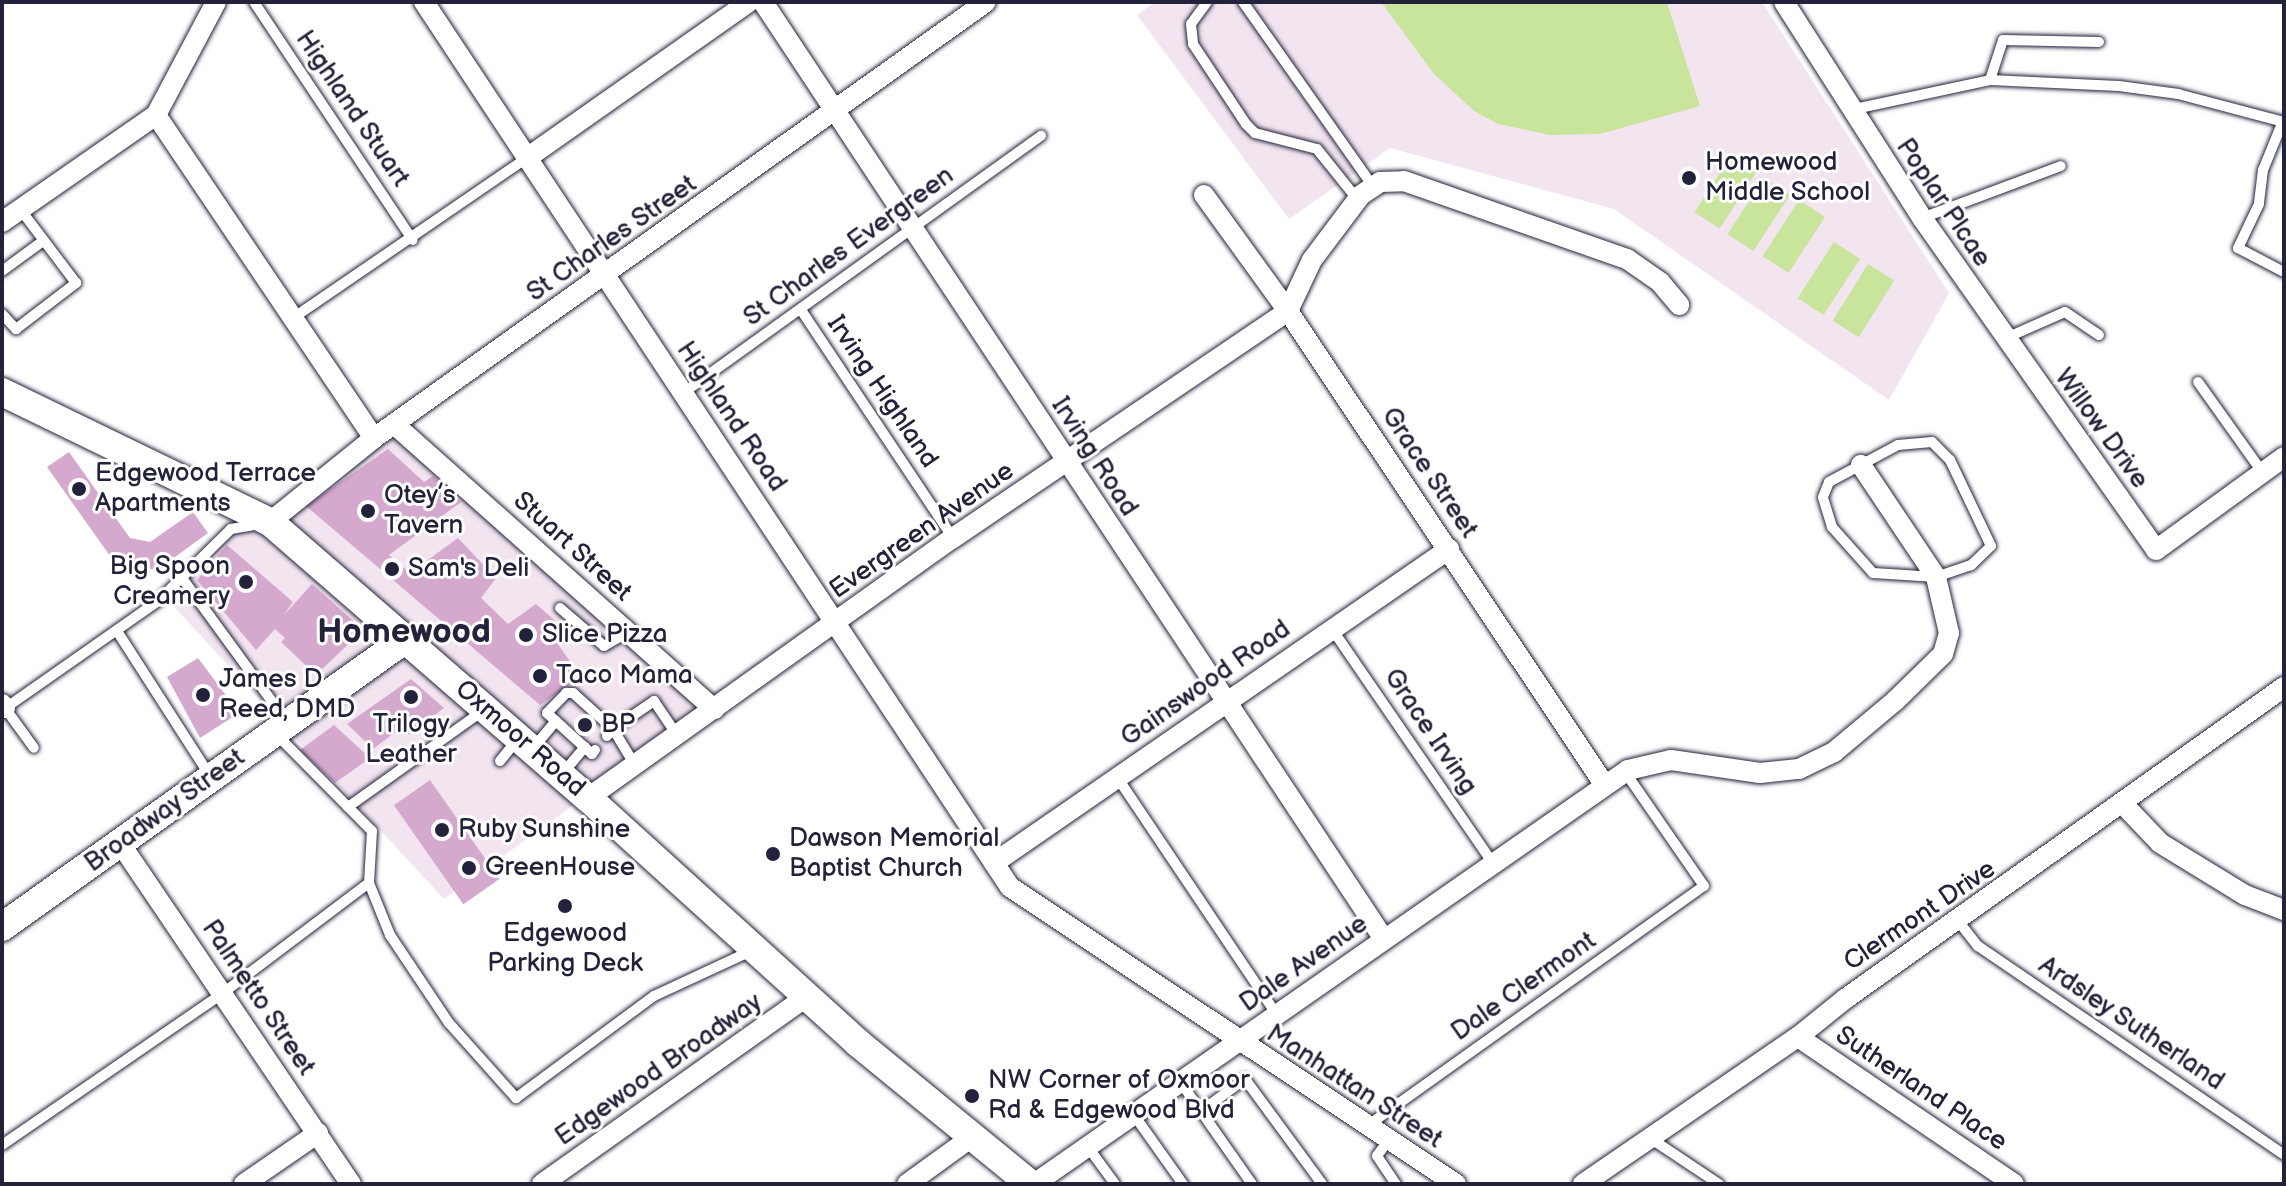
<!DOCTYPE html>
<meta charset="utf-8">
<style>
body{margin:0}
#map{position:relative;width:2286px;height:1186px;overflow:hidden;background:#fff;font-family:"Balsamiq Sans",sans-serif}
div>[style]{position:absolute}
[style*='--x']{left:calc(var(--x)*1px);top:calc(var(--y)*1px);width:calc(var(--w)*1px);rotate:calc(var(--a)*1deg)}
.built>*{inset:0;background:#f2e5f0}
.green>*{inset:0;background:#c9e59c;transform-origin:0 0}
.building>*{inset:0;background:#d4a9cd;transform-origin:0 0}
.roads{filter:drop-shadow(0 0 2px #22223b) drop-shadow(0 0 2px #22223b)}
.lane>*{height:10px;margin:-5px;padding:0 5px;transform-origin:5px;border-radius:5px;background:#fff}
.street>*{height:20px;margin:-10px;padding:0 10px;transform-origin:10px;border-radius:10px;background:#fff}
.secondary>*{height:28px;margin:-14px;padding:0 14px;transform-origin:14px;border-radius:14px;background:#fff}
.dots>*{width:22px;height:22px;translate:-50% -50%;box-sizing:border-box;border:4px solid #fff;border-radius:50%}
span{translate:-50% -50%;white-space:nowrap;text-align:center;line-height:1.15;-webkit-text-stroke:6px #fff;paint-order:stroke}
.street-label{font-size:26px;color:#22223b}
.poi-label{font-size:26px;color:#22223b}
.left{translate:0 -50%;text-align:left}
.right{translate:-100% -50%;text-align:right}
.district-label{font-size:34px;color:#22223b;font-weight:700}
.frame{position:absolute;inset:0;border:4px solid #22223b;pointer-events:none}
</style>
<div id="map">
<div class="built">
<div style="clip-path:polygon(1155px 2px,1762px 2px,1949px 293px,1889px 400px,1614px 209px,1390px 148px,1289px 219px,1137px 15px)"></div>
<div style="clip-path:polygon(393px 431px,707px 708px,444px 899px,167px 599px,234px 533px,267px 529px)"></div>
</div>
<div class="green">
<div style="clip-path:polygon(1381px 2px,1667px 2px,1700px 106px,1600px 134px,1550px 135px,1498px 124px,1474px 111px,1434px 74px)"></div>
<div style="left:1731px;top:156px;width:30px;height:67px;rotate:33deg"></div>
<div style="left:1764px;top:178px;width:31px;height:67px;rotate:33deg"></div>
<div style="left:1799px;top:200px;width:31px;height:67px;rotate:33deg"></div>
<div style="left:1834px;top:242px;width:31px;height:67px;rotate:33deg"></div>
<div style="left:1868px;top:264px;width:31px;height:67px;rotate:32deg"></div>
</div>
<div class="building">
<div style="clip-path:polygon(388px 449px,424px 482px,433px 476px,461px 502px,389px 555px,410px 573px,458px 538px,496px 578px,481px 598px,508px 624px,536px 604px,567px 631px,555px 640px,581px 677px,540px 705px,306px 506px)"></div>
<div style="clip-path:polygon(69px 452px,130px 538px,150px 542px,193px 512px,208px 533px,157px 570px,115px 563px,47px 467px)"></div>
<div style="clip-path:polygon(227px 545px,293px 602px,284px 615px,312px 584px,359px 626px,359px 634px,316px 675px,281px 642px,285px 638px,275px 629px,256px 650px,197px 580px)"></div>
<div style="clip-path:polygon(198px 658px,239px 713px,200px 738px,167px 677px)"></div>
<div style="clip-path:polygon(411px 679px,444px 708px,408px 735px,402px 727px,373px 749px,347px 724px)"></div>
<div style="clip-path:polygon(334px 725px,370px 758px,335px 783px,300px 750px)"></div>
<div style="left:430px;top:780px;width:121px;height:44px;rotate:55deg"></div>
</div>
<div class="roads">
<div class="lane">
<div style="--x:254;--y:2;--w:286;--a:56.3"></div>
<div style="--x:1207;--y:2;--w:27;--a:126"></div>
<div style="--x:1191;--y:24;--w:20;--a:84"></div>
<div style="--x:1193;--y:44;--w:96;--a:56.5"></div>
<div style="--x:1246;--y:124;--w:13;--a:45"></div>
<div style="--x:1255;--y:133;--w:64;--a:14.5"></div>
<div style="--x:1317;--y:149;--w:64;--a:51.3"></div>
<div style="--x:1243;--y:2;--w:225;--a:54.8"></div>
<div style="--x:1990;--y:80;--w:42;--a:-72"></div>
<div style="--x:2003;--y:40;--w:96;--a:1.2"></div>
<div style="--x:1850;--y:110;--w:143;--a:-12.1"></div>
<div style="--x:1990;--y:80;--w:129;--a:2.7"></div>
<div style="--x:2119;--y:86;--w:60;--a:7.7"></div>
<div style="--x:2178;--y:94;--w:110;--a:14.8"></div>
<div style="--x:2283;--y:121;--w:53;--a:112.2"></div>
<div style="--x:2263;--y:170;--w:34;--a:97"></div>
<div style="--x:2259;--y:204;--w:49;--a:115.5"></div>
<div style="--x:2238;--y:248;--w:52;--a:27.6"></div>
<div style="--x:1922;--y:218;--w:148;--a:-20.5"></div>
<div style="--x:2;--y:271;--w:51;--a:-36.2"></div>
<div style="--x:801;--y:310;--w:274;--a:56.3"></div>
<div style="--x:2;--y:314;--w:21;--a:47"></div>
<div style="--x:16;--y:329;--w:76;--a:-37.5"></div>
<div style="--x:76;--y:283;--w:93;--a:-127.1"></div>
<div style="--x:293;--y:318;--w:283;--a:-34.4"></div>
<div style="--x:2006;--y:338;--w:64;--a:-23.8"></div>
<div style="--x:2065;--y:312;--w:41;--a:34.1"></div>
<div style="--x:2198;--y:382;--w:112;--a:54.5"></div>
<div style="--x:683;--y:393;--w:441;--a:-35.7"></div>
<div style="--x:1932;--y:442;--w:25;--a:45"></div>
<div style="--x:1950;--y:460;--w:95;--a:64.5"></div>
<div style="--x:1991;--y:546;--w:28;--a:136"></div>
<div style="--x:1971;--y:565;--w:37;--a:161"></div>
<div style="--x:1936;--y:577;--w:63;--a:-176.4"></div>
<div style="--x:1873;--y:573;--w:62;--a:-131.7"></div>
<div style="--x:1832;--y:527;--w:31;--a:-107"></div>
<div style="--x:1823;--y:497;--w:16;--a:-68"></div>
<div style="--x:1829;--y:482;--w:78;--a:-28.2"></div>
<div style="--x:1898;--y:445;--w:34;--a:-5"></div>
<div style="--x:182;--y:578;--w:178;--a:53.9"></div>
<div style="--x:560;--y:608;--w:58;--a:40.8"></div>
<div style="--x:604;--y:646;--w:28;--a:-30"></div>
<div style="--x:1332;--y:629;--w:283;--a:55.5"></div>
<div style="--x:117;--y:631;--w:172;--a:57.3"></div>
<div style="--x:5;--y:708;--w:49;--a:54.1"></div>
<div style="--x:4;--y:709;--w:188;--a:-35"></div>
<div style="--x:158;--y:601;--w:103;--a:-44.6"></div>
<div style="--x:231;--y:529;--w:29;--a:-10"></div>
<div style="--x:276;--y:734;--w:136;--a:45.3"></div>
<div style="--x:372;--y:831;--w:52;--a:93.3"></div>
<div style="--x:369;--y:883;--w:56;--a:68"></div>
<div style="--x:390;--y:935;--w:106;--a:56.2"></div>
<div style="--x:449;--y:1023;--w:101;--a:48.2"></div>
<div style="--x:516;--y:1098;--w:172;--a:-36.5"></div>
<div style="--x:654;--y:996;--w:109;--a:-24.9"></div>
<div style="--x:607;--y:736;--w:9;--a:-49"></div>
<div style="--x:613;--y:729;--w:42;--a:58.6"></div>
<div style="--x:534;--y:747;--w:34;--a:-50"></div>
<div style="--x:595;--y:750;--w:5;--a:127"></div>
<div style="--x:592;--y:754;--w:61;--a:-137.7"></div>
<div style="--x:547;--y:713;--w:28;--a:-46"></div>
<div style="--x:566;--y:693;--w:7;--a:0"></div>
<div style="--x:573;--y:693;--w:54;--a:42"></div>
<div style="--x:613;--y:729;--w:50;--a:-34.3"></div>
<div style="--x:654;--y:701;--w:41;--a:55.9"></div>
<div style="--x:500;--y:761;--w:28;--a:-51"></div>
<div style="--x:563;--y:773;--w:34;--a:-50"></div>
<div style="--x:1117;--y:777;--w:283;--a:56.1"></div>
<div style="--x:348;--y:807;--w:167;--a:-35.5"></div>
<div style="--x:1959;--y:922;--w:31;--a:52"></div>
<div style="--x:1978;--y:946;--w:371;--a:34.3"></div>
<div style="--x:1181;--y:1083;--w:123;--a:54.9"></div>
<div style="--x:1201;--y:1111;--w:54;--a:-36"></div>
<div style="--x:1245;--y:1079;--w:130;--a:53.7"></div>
<div style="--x:1134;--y:1115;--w:85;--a:54.6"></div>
<div style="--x:1370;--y:1124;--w:410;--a:-35.5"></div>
<div style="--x:1704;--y:886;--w:139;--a:-124.7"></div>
<div style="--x:1390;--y:1138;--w:22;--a:126"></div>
<div style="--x:1377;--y:1156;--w:34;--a:56"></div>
<div style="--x:1650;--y:1138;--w:83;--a:33.7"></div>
<div style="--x:2;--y:1145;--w:268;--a:-34.5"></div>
<div style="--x:223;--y:993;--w:183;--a:-37"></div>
<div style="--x:1088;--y:1147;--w:46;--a:53.9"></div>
</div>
<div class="street">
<div style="--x:424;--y:2;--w:1061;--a:56.49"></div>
<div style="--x:1010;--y:887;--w:536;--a:33.66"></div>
<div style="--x:763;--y:2;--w:1124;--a:56.47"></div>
<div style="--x:1784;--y:2;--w:256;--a:57.4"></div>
<div style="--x:1922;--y:218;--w:406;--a:54.8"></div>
<div style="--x:2156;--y:550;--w:158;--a:-36"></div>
<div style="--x:156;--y:115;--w:390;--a:56"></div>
<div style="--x:527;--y:158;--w:271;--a:-35.1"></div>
<div style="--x:1204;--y:195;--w:143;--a:54.1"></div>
<div style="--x:1288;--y:311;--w:569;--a:56.25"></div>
<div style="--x:2;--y:222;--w:188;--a:-34.8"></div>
<div style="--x:156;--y:115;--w:128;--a:-62"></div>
<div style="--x:1288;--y:311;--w:56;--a:-64.8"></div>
<div style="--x:1312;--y:260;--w:81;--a:-53"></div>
<div style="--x:1361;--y:195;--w:23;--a:-34"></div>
<div style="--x:1380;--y:182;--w:24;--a:-2"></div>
<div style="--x:1404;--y:181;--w:236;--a:19.3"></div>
<div style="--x:1627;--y:259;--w:40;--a:34.9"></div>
<div style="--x:1660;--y:282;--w:30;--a:50"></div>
<div style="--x:394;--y:424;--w:429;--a:41.7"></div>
<div style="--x:270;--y:522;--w:134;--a:-38.9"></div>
<div style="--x:374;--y:438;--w:751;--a:-35.47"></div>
<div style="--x:2;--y:704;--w:5;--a:53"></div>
<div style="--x:588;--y:798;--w:448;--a:-35.5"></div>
<div style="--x:953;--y:538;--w:405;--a:-34.1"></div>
<div style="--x:2124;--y:805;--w:52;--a:46.5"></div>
<div style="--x:2160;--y:843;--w:100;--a:31.5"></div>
<div style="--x:2245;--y:895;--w:42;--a:21"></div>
<div style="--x:120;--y:843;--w:412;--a:55.9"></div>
<div style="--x:994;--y:863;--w:553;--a:-34.61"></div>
<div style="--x:1798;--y:1037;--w:261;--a:34.2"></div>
<div style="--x:244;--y:1184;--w:90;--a:-34.6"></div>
<div style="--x:542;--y:1184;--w:324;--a:-35.3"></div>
<div style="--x:907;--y:1184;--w:80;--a:-35.9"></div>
<div style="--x:1034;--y:1184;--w:724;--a:-34.88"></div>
<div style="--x:1628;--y:770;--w:44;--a:-13.1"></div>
<div style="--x:1671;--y:760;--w:90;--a:8.3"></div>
<div style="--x:1760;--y:773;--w:39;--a:-6"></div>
<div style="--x:1799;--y:769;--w:39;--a:-26"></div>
<div style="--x:1834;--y:752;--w:80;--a:-39.9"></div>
<div style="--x:1895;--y:701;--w:67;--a:-44.4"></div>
<div style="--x:1943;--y:654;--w:22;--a:-74"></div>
<div style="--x:1949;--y:633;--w:57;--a:-103.1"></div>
<div style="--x:1936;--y:577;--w:135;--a:-123.8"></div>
<div style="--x:1583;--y:1184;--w:260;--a:-34.4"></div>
<div style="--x:1798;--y:1037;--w:60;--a:-39"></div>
<div style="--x:1845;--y:999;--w:539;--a:-35.4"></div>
</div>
<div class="secondary">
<div style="--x:2;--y:392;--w:298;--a:25.9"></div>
<div style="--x:270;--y:522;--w:421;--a:41"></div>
<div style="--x:588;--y:798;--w:365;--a:42.2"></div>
<div style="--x:858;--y:1043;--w:222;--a:39.3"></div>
<div style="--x:2;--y:927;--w:496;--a:-35.5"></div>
</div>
</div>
<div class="dots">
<div style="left:1689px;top:178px;background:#22223b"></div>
<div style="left:79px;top:489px;background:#22223b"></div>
<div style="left:368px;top:511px;background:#22223b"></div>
<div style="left:392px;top:569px;background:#22223b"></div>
<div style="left:246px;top:582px;background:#22223b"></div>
<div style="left:526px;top:635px;background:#22223b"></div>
<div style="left:540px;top:676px;background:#22223b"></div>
<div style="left:203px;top:695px;background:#22223b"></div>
<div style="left:411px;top:697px;background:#22223b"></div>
<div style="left:585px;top:725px;background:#22223b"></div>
<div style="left:442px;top:830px;background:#22223b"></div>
<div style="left:773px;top:854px;background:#22223b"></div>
<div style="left:469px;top:868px;background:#22223b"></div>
<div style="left:565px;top:906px;background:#22223b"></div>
<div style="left:972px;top:1096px;background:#22223b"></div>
</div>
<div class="street-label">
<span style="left:352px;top:109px;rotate:56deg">Highland Stuart</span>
<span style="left:1943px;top:203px;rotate:56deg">Poplar Plcae</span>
<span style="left:612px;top:239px;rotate:-35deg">St Charles Street</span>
<span style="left:849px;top:247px;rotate:-36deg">St Charles Evergreen</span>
<span style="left:882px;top:392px;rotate:56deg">Irving Highland</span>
<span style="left:731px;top:417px;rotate:56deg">Highland Road</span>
<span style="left:2101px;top:429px;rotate:54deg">Willow Drive</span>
<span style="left:1094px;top:457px;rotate:57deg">Irving Road</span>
<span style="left:1429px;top:473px;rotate:56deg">Grace Street</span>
<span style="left:922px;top:531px;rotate:-35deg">Evergreen Avenue</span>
<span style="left:572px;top:547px;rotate:42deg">Stuart Street</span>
<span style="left:1206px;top:684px;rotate:-35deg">Gainswood Road</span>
<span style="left:1430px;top:732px;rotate:56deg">Grace Irving</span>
<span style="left:520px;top:739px;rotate:41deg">Oxmoor Road</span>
<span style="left:165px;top:811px;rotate:-36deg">Broadway Street</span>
<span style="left:1920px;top:916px;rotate:-34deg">Clermont Drive</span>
<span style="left:1304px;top:964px;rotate:-35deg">Dale Avenue</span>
<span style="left:1524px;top:987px;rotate:-35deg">Dale Clermont</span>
<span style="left:258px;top:998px;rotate:56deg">Palmetto Street</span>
<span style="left:2131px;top:1024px;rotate:34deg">Ardsley Sutherland</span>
<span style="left:659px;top:1070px;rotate:-35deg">Edgewood Broadway</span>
<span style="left:1354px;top:1087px;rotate:33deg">Manhattan Street</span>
<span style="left:1921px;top:1089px;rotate:34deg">Sutherland Place</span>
</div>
<div class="poi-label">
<span class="left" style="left:1705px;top:178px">Homewood<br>Middle School</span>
<span class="left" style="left:95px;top:489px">Edgewood Terrace<br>Apartments</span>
<span class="left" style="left:384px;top:511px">Otey’s<br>Tavern</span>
<span class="right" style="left:230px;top:582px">Big Spoon<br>Creamery</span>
<span class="left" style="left:408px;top:569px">Sam's Deli</span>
<span class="left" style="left:542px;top:635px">Slice Pizza</span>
<span class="left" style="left:556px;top:676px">Taco Mama</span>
<span class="left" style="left:219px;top:695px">James D<br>Reed, DMD</span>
<span style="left:411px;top:740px">Trilogy<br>Leather</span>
<span class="left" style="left:601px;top:725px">BP</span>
<span class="left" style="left:458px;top:830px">Ruby Sunshine</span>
<span class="left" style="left:789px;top:854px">Dawson Memorial<br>Baptist Church</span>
<span class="left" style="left:485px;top:868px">GreenHouse</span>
<span style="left:565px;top:949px">Edgewood<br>Parking Deck</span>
<span class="left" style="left:988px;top:1096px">NW Corner of Oxmoor<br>Rd &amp; Edgewood Blvd</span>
</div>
<div class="district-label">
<span style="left:404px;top:632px">Homewood</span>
</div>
<div class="frame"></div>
</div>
